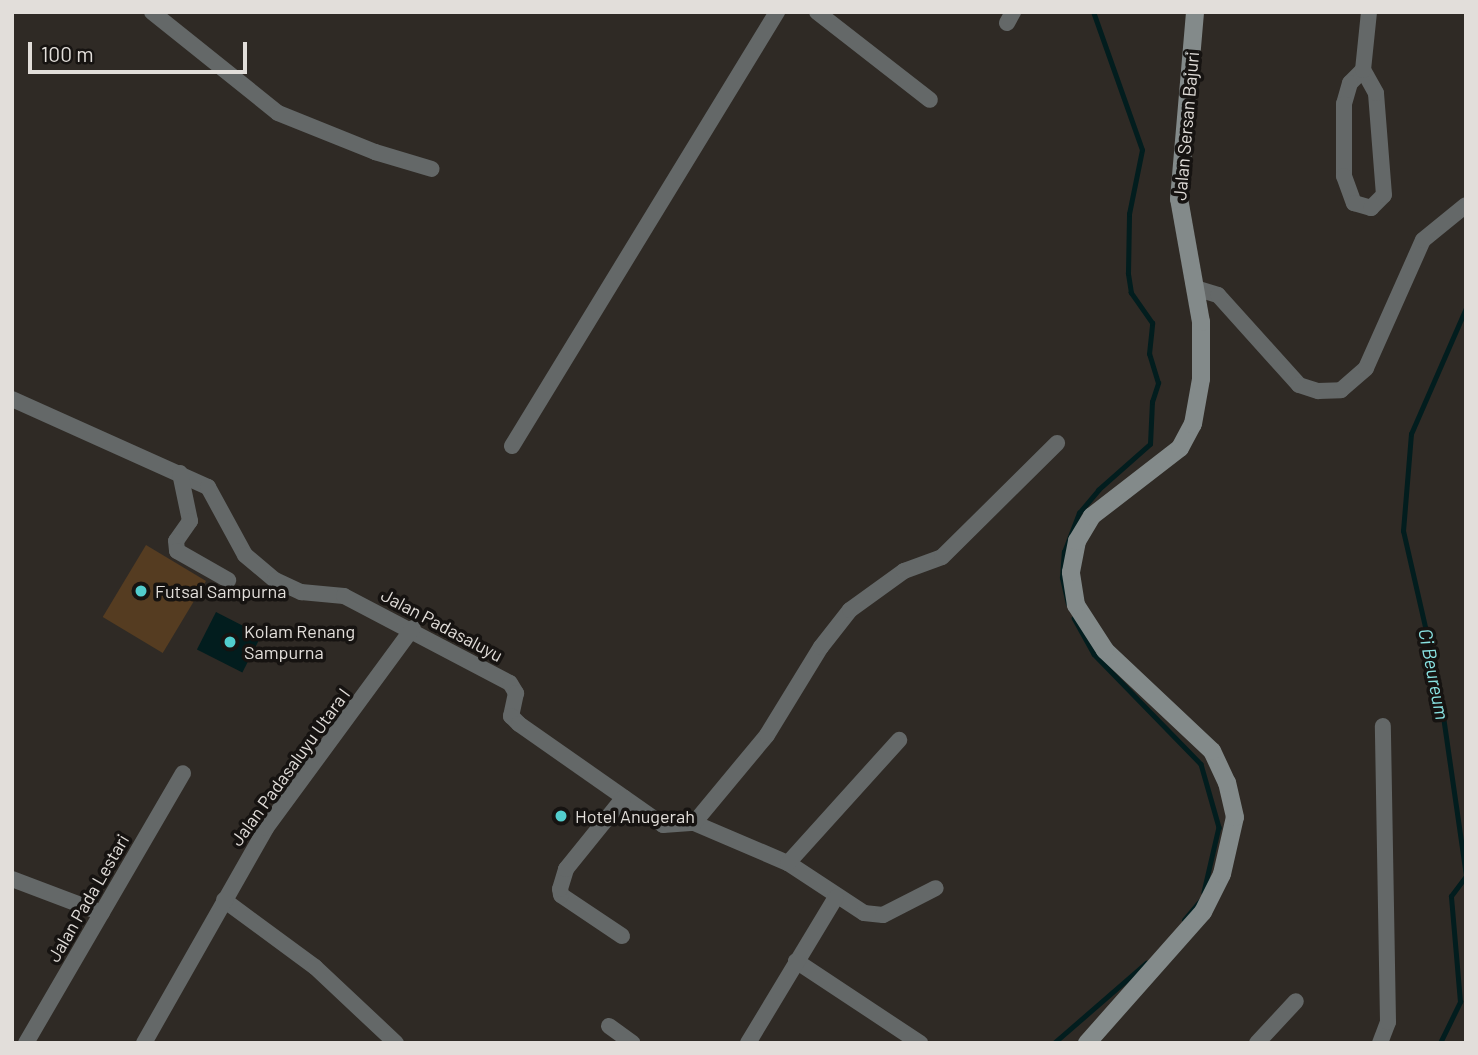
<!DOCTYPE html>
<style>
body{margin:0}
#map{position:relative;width:1478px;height:1055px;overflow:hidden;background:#2f2a25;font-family:Barlow,sans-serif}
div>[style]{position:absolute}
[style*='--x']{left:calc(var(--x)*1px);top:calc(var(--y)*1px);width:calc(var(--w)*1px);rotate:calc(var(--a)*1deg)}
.green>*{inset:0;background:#553c21;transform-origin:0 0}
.water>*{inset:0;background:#021d1e;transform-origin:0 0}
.stream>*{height:4.5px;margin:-2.25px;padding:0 2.25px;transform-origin:2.25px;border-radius:2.25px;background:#021d1e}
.street>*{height:16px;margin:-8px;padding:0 8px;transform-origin:8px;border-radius:8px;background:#646868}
.secondary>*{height:18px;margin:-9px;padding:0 9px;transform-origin:9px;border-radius:9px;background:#838a8a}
.dots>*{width:19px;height:19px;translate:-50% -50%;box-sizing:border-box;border:4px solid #161311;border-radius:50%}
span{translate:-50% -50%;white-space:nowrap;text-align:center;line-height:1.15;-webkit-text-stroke:7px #161311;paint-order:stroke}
.street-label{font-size:18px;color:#e2deda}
.poi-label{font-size:18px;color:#e2deda}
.left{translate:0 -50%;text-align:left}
.water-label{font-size:19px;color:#89e3e3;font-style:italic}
.frame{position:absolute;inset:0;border:14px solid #e2deda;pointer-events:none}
.scale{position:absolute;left:28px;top:42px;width:219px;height:32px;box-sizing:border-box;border:4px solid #e2deda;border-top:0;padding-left:9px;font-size:21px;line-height:24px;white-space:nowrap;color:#e2deda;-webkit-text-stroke:5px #161311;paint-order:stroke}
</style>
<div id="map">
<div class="green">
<div style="left:146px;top:545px;width:70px;height:84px;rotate:31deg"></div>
</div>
<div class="water">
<div style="left:216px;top:612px;width:51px;height:42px;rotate:27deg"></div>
</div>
<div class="stream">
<div style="--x:1068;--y:604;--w:27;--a:-103"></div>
<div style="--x:1062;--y:578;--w:26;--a:-86"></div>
<div style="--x:1064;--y:552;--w:42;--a:-69"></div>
<div style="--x:1079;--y:513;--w:30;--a:-50"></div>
<div style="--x:1098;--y:490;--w:69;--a:-41.5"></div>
<div style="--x:1150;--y:444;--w:42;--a:-87.3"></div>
<div style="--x:1152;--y:402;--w:20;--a:-72"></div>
<div style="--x:1158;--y:383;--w:30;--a:-107"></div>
<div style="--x:1149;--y:354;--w:31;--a:-84"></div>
<div style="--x:1152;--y:323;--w:37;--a:-125"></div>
<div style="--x:1131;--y:293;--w:20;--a:-99"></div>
<div style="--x:1128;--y:273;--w:59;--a:-89"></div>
<div style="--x:1129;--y:214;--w:65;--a:-78.5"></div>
<div style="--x:1142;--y:150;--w:146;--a:-109.5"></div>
<div style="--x:1074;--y:618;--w:41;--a:60.9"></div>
<div style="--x:1094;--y:654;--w:153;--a:45.8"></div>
<div style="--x:1201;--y:764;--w:66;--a:74.1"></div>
<div style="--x:1219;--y:827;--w:67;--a:103"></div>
<div style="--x:1184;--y:920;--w:26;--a:-50"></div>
<div style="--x:1054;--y:1043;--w:122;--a:-41"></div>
<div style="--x:1440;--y:1043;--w:46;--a:-64"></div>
<div style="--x:1460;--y:1002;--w:106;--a:-94.9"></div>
<div style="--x:1451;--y:896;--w:25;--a:-53"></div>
<div style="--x:1466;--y:876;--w:190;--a:-98.2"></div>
<div style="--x:1439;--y:688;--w:161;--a:-102.9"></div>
<div style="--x:1403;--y:531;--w:97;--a:-85.3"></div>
<div style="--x:1411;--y:434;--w:137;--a:-66.4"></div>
</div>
<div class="street">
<div style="--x:152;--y:12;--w:161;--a:38.7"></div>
<div style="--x:278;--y:113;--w:105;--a:21.9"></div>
<div style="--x:375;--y:152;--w:59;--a:16.6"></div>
<div style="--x:817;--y:12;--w:143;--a:37.9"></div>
<div style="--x:1007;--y:23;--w:13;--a:-61"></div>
<div style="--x:1363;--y:70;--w:18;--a:135"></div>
<div style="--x:1350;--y:83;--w:22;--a:106"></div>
<div style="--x:1344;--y:104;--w:72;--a:90"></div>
<div style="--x:1344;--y:176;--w:29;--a:70"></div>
<div style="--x:1354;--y:203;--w:18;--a:16"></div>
<div style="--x:1371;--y:208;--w:18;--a:-45"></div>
<div style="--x:1384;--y:195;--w:102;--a:-94.5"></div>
<div style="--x:1376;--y:93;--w:26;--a:-119"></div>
<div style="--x:1363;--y:70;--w:58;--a:-84.1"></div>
<div style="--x:1195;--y:288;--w:24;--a:17"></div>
<div style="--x:1218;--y:295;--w:121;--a:48"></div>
<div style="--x:1299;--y:385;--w:20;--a:18"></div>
<div style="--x:1318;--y:391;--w:23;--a:-2"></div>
<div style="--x:1341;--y:390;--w:33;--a:-41"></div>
<div style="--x:1366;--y:368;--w:140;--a:-66"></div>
<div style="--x:1423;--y:240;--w:55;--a:-39.1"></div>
<div style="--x:12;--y:399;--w:215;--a:24.2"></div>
<div style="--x:208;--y:487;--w:77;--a:61.4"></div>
<div style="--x:245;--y:555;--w:39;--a:40"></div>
<div style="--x:275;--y:580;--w:29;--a:25"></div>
<div style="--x:301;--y:592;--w:43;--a:5.3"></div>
<div style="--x:344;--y:596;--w:187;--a:27.7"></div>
<div style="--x:510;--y:683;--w:12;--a:59"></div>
<div style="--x:516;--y:693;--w:24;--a:102"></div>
<div style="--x:511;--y:716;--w:11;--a:45"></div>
<div style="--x:519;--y:724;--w:176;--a:35"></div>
<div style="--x:663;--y:825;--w:31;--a:-4"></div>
<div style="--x:694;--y:823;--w:102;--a:23.1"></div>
<div style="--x:788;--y:863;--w:91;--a:33.3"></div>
<div style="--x:864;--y:913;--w:19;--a:6"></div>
<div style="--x:883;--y:915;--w:59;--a:-27"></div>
<div style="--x:512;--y:446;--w:509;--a:-58.59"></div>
<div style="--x:180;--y:473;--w:49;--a:78.2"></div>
<div style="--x:190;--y:521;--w:24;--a:125"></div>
<div style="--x:176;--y:541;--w:10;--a:84"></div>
<div style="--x:177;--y:551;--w:59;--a:29.6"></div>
<div style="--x:694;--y:823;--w:114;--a:-50.3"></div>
<div style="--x:767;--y:735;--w:103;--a:-58.5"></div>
<div style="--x:821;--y:647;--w:47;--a:-51.9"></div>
<div style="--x:850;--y:610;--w:67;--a:-35.8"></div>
<div style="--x:904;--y:571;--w:40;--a:-20.2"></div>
<div style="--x:942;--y:557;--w:162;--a:-44.7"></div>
<div style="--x:788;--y:863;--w:166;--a:-47.9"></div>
<div style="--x:12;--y:879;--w:96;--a:20.7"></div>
<div style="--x:224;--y:900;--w:113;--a:36.4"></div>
<div style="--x:315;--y:967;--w:111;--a:43.2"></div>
<div style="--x:622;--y:936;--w:73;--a:-146.1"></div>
<div style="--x:561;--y:895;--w:6;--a:-99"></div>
<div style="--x:560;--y:889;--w:21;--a:-73"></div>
<div style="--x:566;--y:869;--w:92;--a:-51.1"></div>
<div style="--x:796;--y:961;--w:149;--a:33.5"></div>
<div style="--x:609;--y:1026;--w:29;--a:36"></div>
<div style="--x:26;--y:1043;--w:312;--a:-59.8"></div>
<div style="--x:144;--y:1043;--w:247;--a:-60.4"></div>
<div style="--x:266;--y:828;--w:248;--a:-53.7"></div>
<div style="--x:748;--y:1043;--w:170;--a:-58.9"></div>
<div style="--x:1257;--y:1043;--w:57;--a:-47.1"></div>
<div style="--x:1380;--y:1043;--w:22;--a:-69"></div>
<div style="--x:1388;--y:1022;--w:296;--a:-91"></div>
</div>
<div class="secondary">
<div style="--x:1087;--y:1043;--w:175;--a:-48.5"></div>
<div style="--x:1203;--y:912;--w:42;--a:-63.4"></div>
<div style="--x:1222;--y:874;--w:58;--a:-77.2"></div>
<div style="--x:1235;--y:817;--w:35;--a:-103"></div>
<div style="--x:1227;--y:783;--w:35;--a:-115"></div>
<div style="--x:1212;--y:751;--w:147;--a:-136.7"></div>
<div style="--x:1105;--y:650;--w:54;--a:-122.8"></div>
<div style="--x:1076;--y:605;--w:33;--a:-99"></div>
<div style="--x:1071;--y:572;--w:32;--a:-79"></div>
<div style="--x:1077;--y:541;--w:29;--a:-59"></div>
<div style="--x:1092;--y:516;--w:111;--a:-37.7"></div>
<div style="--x:1180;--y:448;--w:27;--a:-62"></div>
<div style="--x:1193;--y:424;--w:46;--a:-79.9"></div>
<div style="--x:1201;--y:379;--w:57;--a:-90"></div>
<div style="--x:1201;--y:322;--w:125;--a:-100.1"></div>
<div style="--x:1179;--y:199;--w:188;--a:-85.1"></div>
</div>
<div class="dots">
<div style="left:141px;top:591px;background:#52cdcd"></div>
<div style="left:230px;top:642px;background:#52cdcd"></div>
<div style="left:561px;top:816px;background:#52cdcd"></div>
</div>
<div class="street-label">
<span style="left:1186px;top:126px;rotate:-85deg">Jalan Sersan Bajuri</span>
<span style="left:442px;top:625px;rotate:28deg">Jalan Padasaluyu</span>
<span style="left:290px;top:767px;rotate:-54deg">Jalan Padasaluyu Utara I</span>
<span style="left:88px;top:898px;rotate:-60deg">Jalan Pada Lestari</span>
</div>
<div class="poi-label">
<span class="left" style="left:155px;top:591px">Futsal Sampurna</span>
<span class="left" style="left:244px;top:642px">Kolam Renang<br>Sampurna</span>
<span class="left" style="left:575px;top:816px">Hotel Anugerah</span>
</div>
<div class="water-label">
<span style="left:1434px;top:674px;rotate:79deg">Ci Beureum</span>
</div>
<div class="frame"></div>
<div class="scale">100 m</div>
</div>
